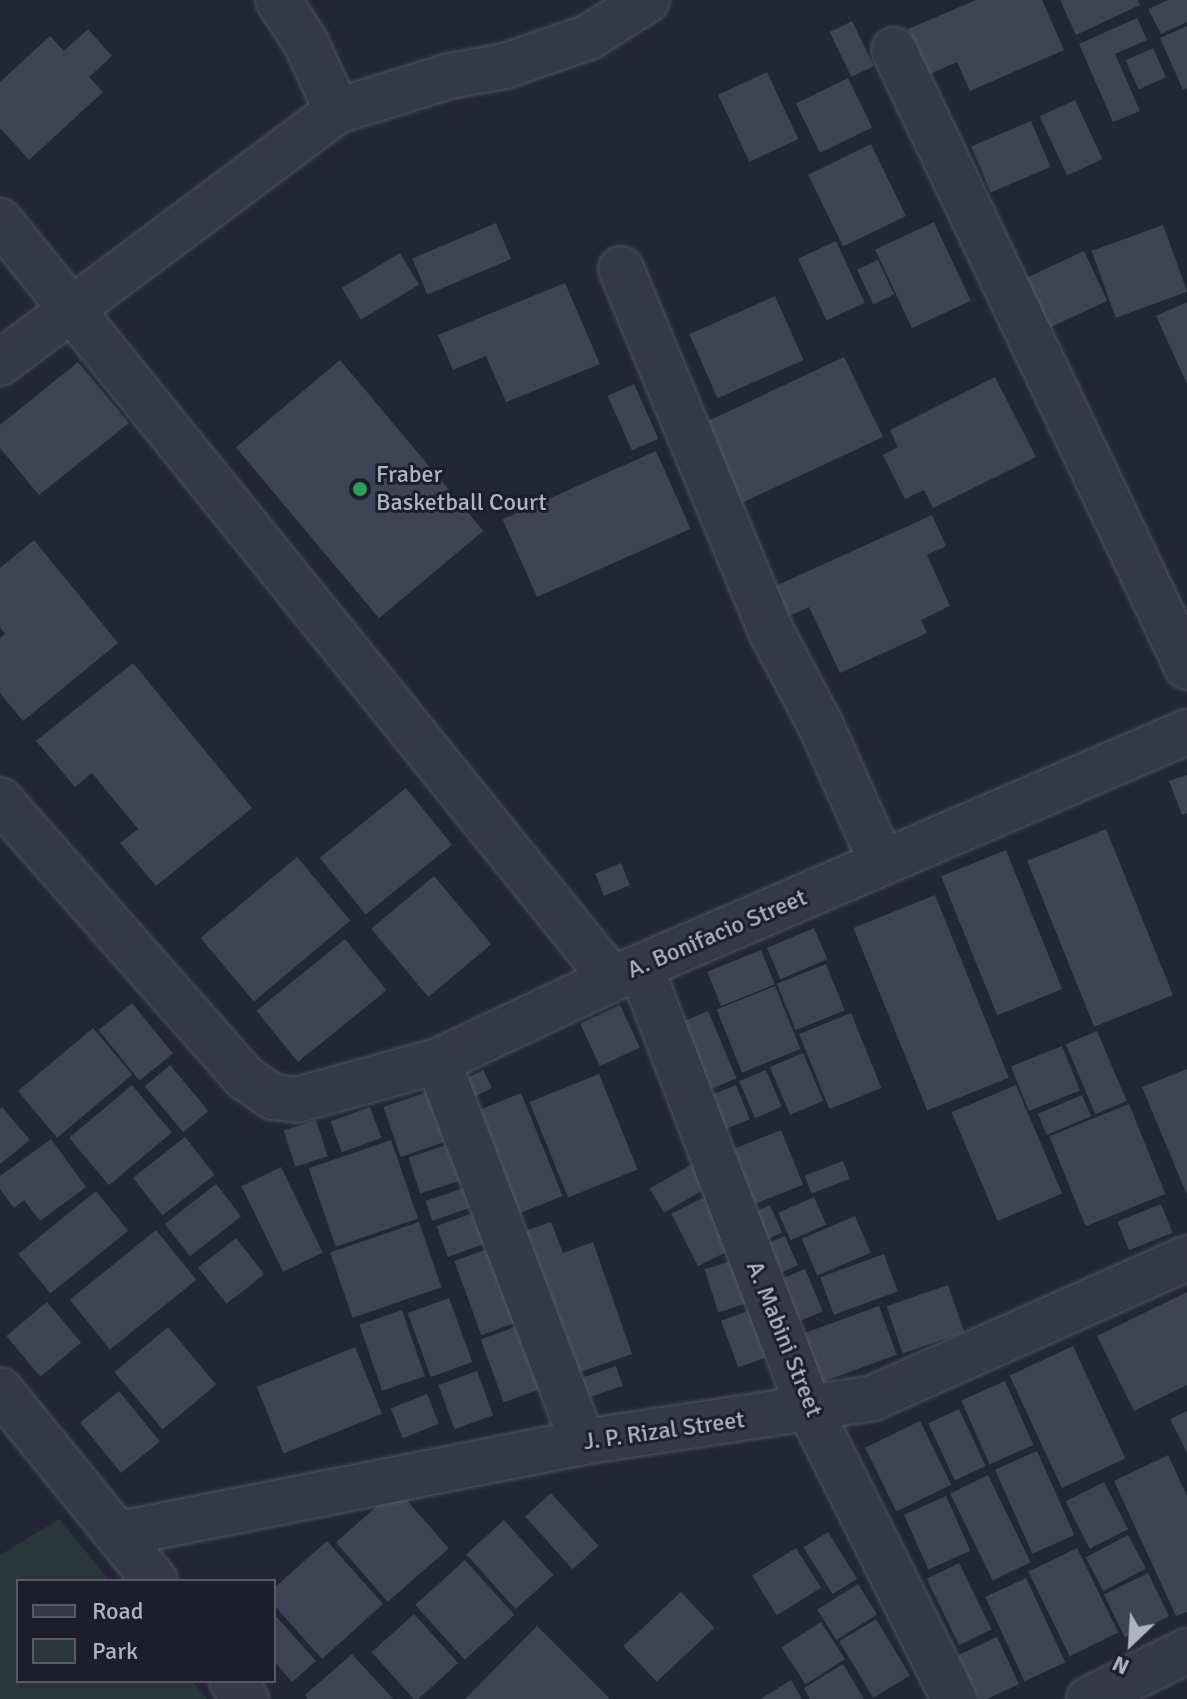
<!DOCTYPE html>
<style>
body{margin:0}
#map{position:relative;width:1187px;height:1699px;overflow:hidden;background:#232636;font-family:Signika,sans-serif}
div>[style]{position:absolute}
[style*='--x']{left:calc(var(--x)*1px);top:calc(var(--y)*1px);width:calc(var(--w)*1px);rotate:calc(var(--a)*1deg)}
.green>*{inset:0;background:#29363c}
.building>*{inset:0;background:#3f4356;transform-origin:0 0}
.roads{filter:drop-shadow(0 0 2px #515362) drop-shadow(0 0 2px #515362)}
.minor>*{height:44px;margin:-22px;padding:0 22px;transform-origin:22px;border-radius:22px;background:#363947}
.tertiary>*{height:44px;margin:-22px;padding:0 22px;transform-origin:22px;border-radius:22px;background:#363947}
.dots>*{width:22px;height:22px;translate:-50% -50%;box-sizing:border-box;border:4px solid #1c1e2c;border-radius:50%}
span{translate:-50% -50%;white-space:nowrap;text-align:center;line-height:1.15;-webkit-text-stroke:6px #1c1e2c;paint-order:stroke}
.poi-label{font-size:24px;color:#b1b3c3}
.left{translate:0 -50%;text-align:left}
.street-label{font-size:24px;color:#b1b3c3}
.legend{position:absolute;left:16px;top:1579px;width:260px;height:104px;box-sizing:border-box;background:#1c1e2c;border:2px solid #585a68;margin:0;padding:10px 14px;list-style:none;font-size:24px;color:#b1b3c3}
.legend li{display:flex;align-items:center;gap:16px;height:40px}
.legend b{width:40px;border:2px solid #585a68}
.north{position:absolute;left:1091px;top:1603px;width:80px;height:80px;-webkit-text-stroke:6px #1c1e2c;paint-order:stroke;rotate:205deg;font-size:22px;font-weight:700;line-height:32px;text-align:center;color:#b1b3c3}
.north::after{content:'';display:block;margin:auto;width:28px;height:36px;background:#b1b3c3;clip-path:polygon(50% 0,100% 100%,50% 72%,0 100%)}
</style>
<div id="map">
<div class="green">
<div style="clip-path:polygon(59px 1519px,110px 1581px,18px 1581px,18px 1681px,192px 1681px,207px 1699px,0 1699px,0 1555px)"></div>
</div>
<div class="building">
<div style="clip-path:polygon(976px 0,1042px 0,1064px 50px,970px 91px,957px 62px,928px 75px,908px 29px)"></div>
<div style="clip-path:polygon(1060px 0,1138px 0,1140px 5px,1076px 35px)"></div>
<div style="clip-path:polygon(1168px 0,1187px 0,1187px 22px,1161px 34px,1148px 9px)"></div>
<div style="clip-path:polygon(1137px 18px,1147px 40px,1115px 54px,1140px 111px,1113px 122px,1079px 44px)"></div>
<div style="left:852px;top:21px;width:50px;height:25px;rotate:64deg"></div>
<div style="clip-path:polygon(1187px 26px,1187px 88px,1183px 90px,1160px 38px)"></div>
<div style="clip-path:polygon(88px 29px,112px 56px,89px 77px,103px 92px,29px 160px,0 128px,0 82px,50px 36px,64px 51px)"></div>
<div style="left:1153px;top:48px;width:32px;height:30px;rotate:66deg"></div>
<div style="left:767px;top:72px;width:74px;height:54px;rotate:65deg"></div>
<div style="left:848px;top:78px;width:55px;height:58px;rotate:64deg"></div>
<div style="left:1075px;top:100px;width:65px;height:39px;rotate:65deg"></div>
<div style="left:1031px;top:121px;width:50px;height:65px;rotate:67deg"></div>
<div style="left:871px;top:144px;width:80px;height:70px;rotate:64deg"></div>
<div style="left:934px;top:222px;width:87px;height:65px;rotate:65deg"></div>
<div style="left:496px;top:223px;width:39px;height:91px;rotate:67deg"></div>
<div style="left:1163px;top:225px;width:71px;height:76px;rotate:70deg"></div>
<div style="left:836px;top:241px;width:68px;height:42px;rotate:65deg"></div>
<div style="left:1084px;top:251px;width:55px;height:69px;rotate:65deg"></div>
<div style="left:400px;top:253px;width:37px;height:68px;rotate:59deg"></div>
<div style="left:878px;top:260px;width:38px;height:23px;rotate:65deg"></div>
<div style="clip-path:polygon(565px 283px,600px 364px,506px 402px,486px 356px,453px 370px,438px 335px)"></div>
<div style="left:775px;top:296px;width:70px;height:94px;rotate:66deg"></div>
<div style="clip-path:polygon(1187px 302px,1187px 384px,1156px 316px)"></div>
<div style="clip-path:polygon(844px 357px,883px 437px,733px 507px,706px 452px,719px 445px,708px 421px)"></div>
<div style="left:340px;top:360px;width:223px;height:136px;rotate:50deg"></div>
<div style="clip-path:polygon(78px 362px,129px 423px,39px 495px,0 448px,0 425px)"></div>
<div style="clip-path:polygon(995px 377px,1036px 457px,933px 508px,924px 490px,905px 499px,883px 455px,898px 447px,890px 430px)"></div>
<div style="left:634px;top:384px;width:60px;height:29px;rotate:66deg"></div>
<div style="left:656px;top:451px;width:85px;height:168px;rotate:66deg"></div>
<div style="clip-path:polygon(932px 515px,946px 546px,927px 555px,950px 606px,921px 620px,927px 633px,840px 673px,809px 607px,785px 618px,771px 588px)"></div>
<div style="clip-path:polygon(34px 540px,118px 643px,23px 721px,0 693px,0 638px,5px 634px,0 627px,0 568px)"></div>
<div style="clip-path:polygon(133px 663px,252px 808px,156px 886px,120px 843px,138px 829px,92px 773px,75px 787px,36px 741px)"></div>
<div style="clip-path:polygon(1187px 775px,1187px 813px,1182px 815px,1169px 781px)"></div>
<div style="left:406px;top:788px;width:73px;height:111px;rotate:51deg"></div>
<div style="left:1106px;top:829px;width:179px;height:85px;rotate:68deg"></div>
<div style="left:1006px;top:850px;width:150px;height:70px;rotate:68deg"></div>
<div style="left:297px;top:857px;width:83px;height:126px;rotate:50deg"></div>
<div style="left:621px;top:863px;width:24px;height:28px;rotate:68deg"></div>
<div style="left:434px;top:876px;width:89px;height:82px;rotate:50deg"></div>
<div style="left:935px;top:895px;width:197px;height:88px;rotate:68deg"></div>
<div style="left:814px;top:928px;width:34px;height:51px;rotate:67deg"></div>
<div style="left:345px;top:939px;width:66px;height:114px;rotate:51deg"></div>
<div style="left:761px;top:950px;width:37px;height:58px;rotate:68deg"></div>
<div style="left:826px;top:964px;width:50px;height:53px;rotate:68deg"></div>
<div style="left:775px;top:986px;width:68px;height:63px;rotate:68deg"></div>
<div style="left:132px;top:1003px;width:65px;height:43px;rotate:51deg"></div>
<div style="left:620px;top:1005px;width:47px;height:44px;rotate:65deg"></div>
<div style="left:708px;top:1011px;width:73px;height:39px;rotate:67deg"></div>
<div style="left:851px;top:1013px;width:81px;height:56px;rotate:68deg"></div>
<div style="left:93px;top:1028px;width:61px;height:98px;rotate:50deg"></div>
<div style="left:1097px;top:1031px;width:76px;height:34px;rotate:67deg"></div>
<div style="left:1062px;top:1046px;width:48px;height:55px;rotate:68deg"></div>
<div style="left:803px;top:1053px;width:52px;height:36px;rotate:67deg"></div>
<div style="left:170px;top:1065px;width:60px;height:33px;rotate:50deg"></div>
<div style="clip-path:polygon(1187px 1069px,1187px 1195px,1142px 1087px)"></div>
<div style="left:483px;top:1070px;width:20px;height:34px;rotate:63deg"></div>
<div style="left:766px;top:1070px;width:40px;height:29px;rotate:67deg"></div>
<div style="left:599px;top:1074px;width:103px;height:75px;rotate:68deg"></div>
<div style="left:132px;top:1085px;width:62px;height:82px;rotate:50deg"></div>
<div style="left:736px;top:1085px;width:37px;height:38px;rotate:68deg"></div>
<div style="left:1016px;top:1085px;width:118px;height:70px;rotate:67deg"></div>
<div style="left:427px;top:1092px;width:53px;height:46px;rotate:71deg"></div>
<div style="left:521px;top:1093px;width:111px;height:57px;rotate:68deg"></div>
<div style="left:1082px;top:1095px;width:23px;height:48px;rotate:67deg"></div>
<div style="left:1129px;top:1104px;width:97px;height:86px;rotate:68deg"></div>
<div style="clip-path:polygon(2px 1107px,30px 1140px,0 1164px,0 1109px)"></div>
<div style="left:370px;top:1107px;width:33px;height:42px;rotate:70deg"></div>
<div style="left:316px;top:1120px;width:38px;height:34px;rotate:72deg"></div>
<div style="left:781px;top:1130px;width:59px;height:53px;rotate:68deg"></div>
<div style="left:185px;top:1137px;width:48px;height:66px;rotate:52deg"></div>
<div style="clip-path:polygon(51px 1139px,86px 1187px,40px 1221px,24px 1200px,14px 1208px,0 1189px,0 1176px)"></div>
<div style="left:391px;top:1140px;width:83px;height:87px;rotate:71deg"></div>
<div style="left:456px;top:1142px;width:38px;height:50px;rotate:72deg"></div>
<div style="left:843px;top:1161px;width:19px;height:41px;rotate:69deg"></div>
<div style="left:694px;top:1163px;width:28px;height:51px;rotate:60deg"></div>
<div style="left:281px;top:1167px;width:95px;height:44px;rotate:64deg"></div>
<div style="left:216px;top:1184px;width:41px;height:65px;rotate:52deg"></div>
<div style="left:469px;top:1186px;width:21px;height:46px;rotate:71deg"></div>
<div style="left:96px;top:1191px;width:51px;height:100px;rotate:51deg"></div>
<div style="left:706px;top:1196px;width:59px;height:39px;rotate:63deg"></div>
<div style="left:814px;top:1197px;width:30px;height:39px;rotate:66deg"></div>
<div style="left:1161px;top:1204px;width:31px;height:47px;rotate:68deg"></div>
<div style="left:770px;top:1205px;width:30px;height:26px;rotate:66deg"></div>
<div style="left:478px;top:1211px;width:33px;height:44px;rotate:70deg"></div>
<div style="left:855px;top:1216px;width:40px;height:58px;rotate:67deg"></div>
<div style="left:419px;top:1222px;width:69px;height:94px;rotate:71deg"></div>
<div style="clip-path:polygon(551px 1222px,563px 1253px,593px 1242px,632px 1354px,566px 1377px,516px 1234px)"></div>
<div style="left:156px;top:1230px;width:64px;height:111px;rotate:51deg"></div>
<div style="left:785px;top:1236px;width:32px;height:32px;rotate:66deg"></div>
<div style="left:236px;top:1238px;width:46px;height:48px;rotate:52deg"></div>
<div style="left:490px;top:1248px;width:79px;height:38px;rotate:70deg"></div>
<div style="left:884px;top:1254px;width:40px;height:68px;rotate:70deg"></div>
<div style="left:734px;top:1260px;width:45px;height:31px;rotate:72deg"></div>
<div style="left:805px;top:1269px;width:46px;height:41px;rotate:67deg"></div>
<div style="left:948px;top:1285px;width:50px;height:65px;rotate:71deg"></div>
<div style="clip-path:polygon(1187px 1292px,1187px 1385px,1134px 1411px,1097px 1336px)"></div>
<div style="left:449px;top:1298px;width:68px;height:44px;rotate:70deg"></div>
<div style="left:47px;top:1302px;width:53px;height:53px;rotate:50deg"></div>
<div style="left:879px;top:1306px;width:52px;height:90px;rotate:70deg"></div>
<div style="left:753px;top:1309px;width:50px;height:34px;rotate:70deg"></div>
<div style="left:402px;top:1310px;width:70px;height:45px;rotate:71deg"></div>
<div style="left:523px;top:1324px;width:67px;height:45px;rotate:70deg"></div>
<div style="left:168px;top:1327px;width:75px;height:70px;rotate:50deg"></div>
<div style="left:1073px;top:1346px;width:124px;height:70px;rotate:65deg"></div>
<div style="left:355px;top:1347px;width:72px;height:106px;rotate:68deg"></div>
<div style="left:616px;top:1366px;width:21px;height:46px;rotate:71deg"></div>
<div style="left:477px;top:1371px;width:47px;height:41px;rotate:70deg"></div>
<div style="left:1005px;top:1381px;width:70px;height:48px;rotate:66deg"></div>
<div style="left:119px;top:1391px;width:65px;height:50px;rotate:51deg"></div>
<div style="left:427px;top:1394px;width:32px;height:39px;rotate:68deg"></div>
<div style="left:959px;top:1409px;width:63px;height:34px;rotate:65deg"></div>
<div style="clip-path:polygon(1187px 1411px,1187px 1453px,1170px 1419px)"></div>
<div style="left:920px;top:1421px;width:71px;height:61px;rotate:64deg"></div>
<div style="left:1037px;top:1451px;width:92px;height:46px;rotate:66deg"></div>
<div style="clip-path:polygon(1168px 1455px,1187px 1496px,1187px 1612px,1176px 1616px,1114px 1481px)"></div>
<div style="left:988px;top:1475px;width:97px;height:42px;rotate:64deg"></div>
<div style="left:1104px;top:1482px;width:53px;height:43px;rotate:63deg"></div>
<div style="left:397px;top:1489px;width:79px;height:81px;rotate:49deg"></div>
<div style="left:551px;top:1493px;width:71px;height:35px;rotate:48deg"></div>
<div style="left:946px;top:1496px;width:60px;height:46px;rotate:66deg"></div>
<div style="left:504px;top:1520px;width:74px;height:51px;rotate:48deg"></div>
<div style="left:828px;top:1532px;width:55px;height:29px;rotate:58deg"></div>
<div style="left:1128px;top:1535px;width:38px;height:48px;rotate:62deg"></div>
<div style="clip-path:polygon(327px 1541px,383px 1604px,322px 1659px,274px 1605px,274px 1588px)"></div>
<div style="left:796px;top:1548px;width:47px;height:52px;rotate:58deg"></div>
<div style="left:1077px;top:1548px;width:94px;height:54px;rotate:64deg"></div>
<div style="left:465px;top:1560px;width:74px;height:67px;rotate:48deg"></div>
<div style="left:959px;top:1563px;width:74px;height:36px;rotate:64deg"></div>
<div style="left:1148px;top:1573px;width:48px;height:49px;rotate:64deg"></div>
<div style="left:1026px;top:1578px;width:93px;height:45px;rotate:65deg"></div>
<div style="left:858px;top:1584px;width:36px;height:48px;rotate:58deg"></div>
<div style="left:681px;top:1592px;width:49px;height:79px;rotate:47deg"></div>
<div style="clip-path:polygon(274px 1614px,316px 1661px,292px 1682px,274px 1661px)"></div>
<div style="left:414px;top:1614px;width:66px;height:57px;rotate:48deg"></div>
<div style="left:876px;top:1619px;width:66px;height:43px;rotate:59deg"></div>
<div style="left:821px;top:1622px;width:44px;height:47px;rotate:57deg"></div>
<div style="clip-path:polygon(537px 1626px,610px 1699px,465px 1699px)"></div>
<div style="left:997px;top:1637px;width:52px;height:43px;rotate:65deg"></div>
<div style="clip-path:polygon(352px 1654px,393px 1699px,308px 1699px,305px 1695px)"></div>
<div style="clip-path:polygon(843px 1664px,864px 1699px,810px 1699px,804px 1688px)"></div>
<div style="clip-path:polygon(791px 1680px,802px 1699px,761px 1699px)"></div>
</div>
<div class="roads">
<div class="minor">
<div style="--x:278;--y:0;--w:51;--a:56.9"></div>
<div style="--x:306;--y:43;--w:75;--a:65.5"></div>
<div style="--x:894;--y:50;--w:683;--a:64.6"></div>
<div style="--x:0;--y:221;--w:974;--a:51.08"></div>
<div style="--x:621;--y:269;--w:392;--a:67.5"></div>
<div style="--x:771;--y:631;--w:107;--a:62.2"></div>
<div style="--x:821;--y:726;--w:150;--a:66"></div>
<div style="--x:0;--y:363;--w:421;--a:-36.8"></div>
<div style="--x:337;--y:111;--w:118;--a:-17.2"></div>
<div style="--x:450;--y:76;--w:56;--a:-10.3"></div>
<div style="--x:505;--y:66;--w:89;--a:-19"></div>
<div style="--x:589;--y:37;--w:69;--a:-32.5"></div>
<div style="--x:0;--y:800;--w:369;--a:48.6"></div>
<div style="--x:244;--y:1077;--w:35;--a:35"></div>
<div style="--x:273;--y:1097;--w:24;--a:7"></div>
<div style="--x:297;--y:1100;--w:146;--a:-15.5"></div>
<div style="--x:438;--y:1061;--w:192;--a:-25.2"></div>
<div style="--x:612;--y:979;--w:626;--a:-23.25"></div>
<div style="--x:641;--y:968;--w:473;--a:69.1"></div>
<div style="--x:810;--y:1410;--w:323;--a:63.5"></div>
<div style="--x:438;--y:1061;--w:408;--a:69.2"></div>
<div style="--x:119;--y:1534;--w:473;--a:-11.2"></div>
<div style="--x:583;--y:1442;--w:293;--a:-8.6"></div>
<div style="--x:873;--y:1398;--w:344;--a:-24"></div>
<div style="--x:1089;--y:1699;--w:109;--a:-26.1"></div>
</div>
<div class="tertiary">
<div style="--x:0;--y:1390;--w:246;--a:50.9"></div>
<div style="--x:232;--y:1681;--w:23;--a:52"></div>
</div>
</div>
<div class="dots">
<div style="left:360px;top:489px;background:#2e9e5b"></div>
</div>
<div class="poi-label">
<span class="left" style="left:376px;top:489px">Fraber<br>Basketball Court</span>
</div>
<div class="street-label">
<span style="left:717px;top:934px;rotate:-23deg">A. Bonifacio Street</span>
<span style="left:784px;top:1339px;rotate:68deg">A. Mabini Street</span>
<span style="left:664px;top:1431px;rotate:-8deg">J. P. Rizal Street</span>
</div>
<ul class="legend">
<li><b style="height:10px;background:#363947"></b>Road</li>
<li><b style="height:22px;background:#29363c"></b>Park</li>
</ul>
<div class="north">N</div>
</div>
